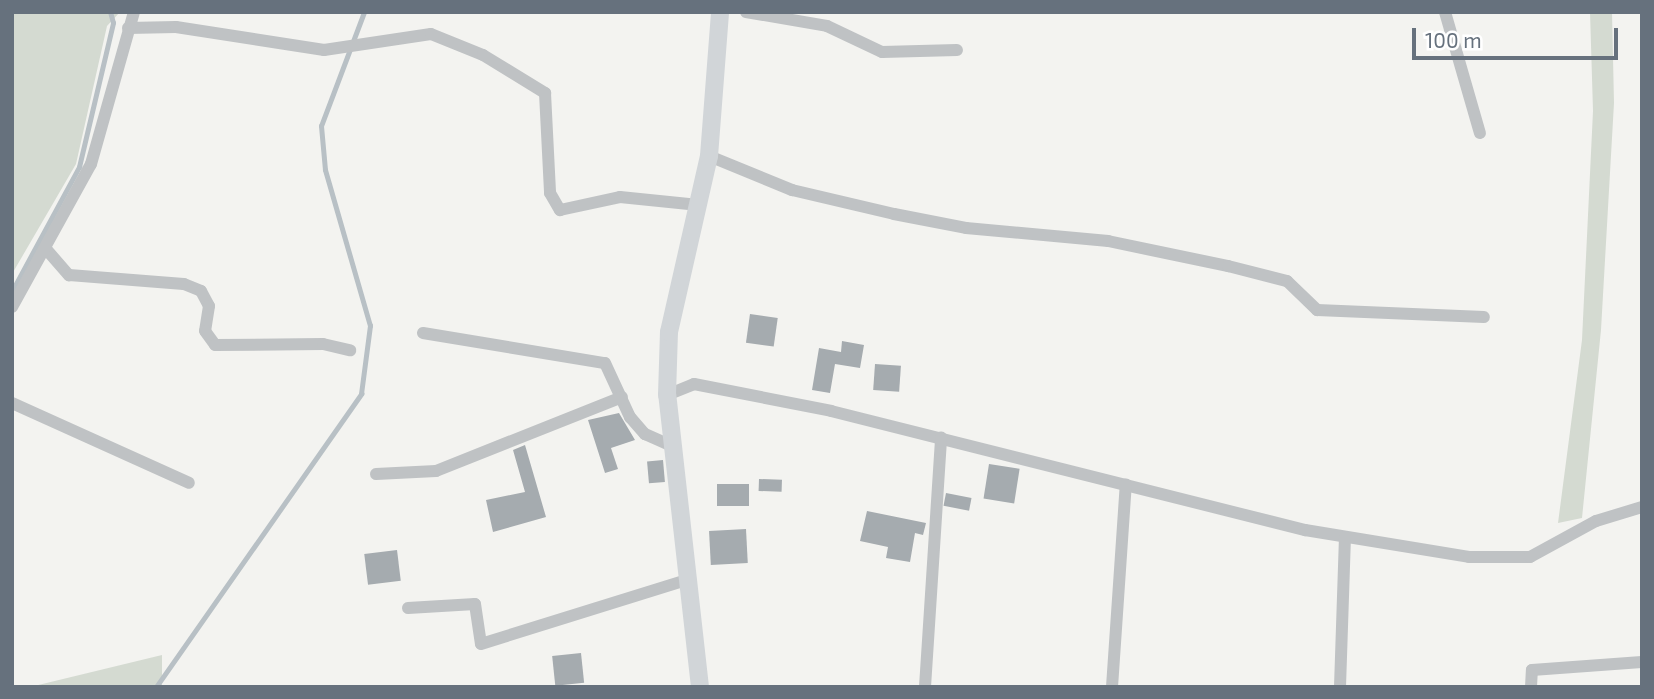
<!DOCTYPE html>
<style>
body{margin:0}
#map{position:relative;width:1654px;height:699px;overflow:hidden;background:#f3f3f0;font-family:"Exo 2",sans-serif}
div>[style]{position:absolute}
[style*='--x']{left:calc(var(--x)*1px);top:calc(var(--y)*1px);width:calc(var(--w)*1px);rotate:calc(var(--a)*1deg)}
.green>*{inset:0;background:#d4dad1}
.stream>*{height:4.5px;margin:-2.25px;padding:0 2.25px;transform-origin:2.25px;border-radius:2.25px;background:#b8c0c5}
.building>*{inset:0;background:#a5abaf;transform-origin:0 0}
.street>*{height:12px;margin:-6px;padding:0 6px;transform-origin:6px;border-radius:6px;background:#bfc2c4}
.secondary>*{height:18px;margin:-9px;padding:0 9px;transform-origin:9px;border-radius:9px;background:#d1d5d8}
span{translate:-50% -50%;white-space:nowrap;text-align:center;line-height:1.15;-webkit-text-stroke:7px #fff;paint-order:stroke}
.frame{position:absolute;inset:0;border:14px solid #66717d;pointer-events:none}
.scale{position:absolute;left:1412px;top:28px;width:206px;height:32px;box-sizing:border-box;border:4px solid #66717d;border-top:0;padding-left:9px;font-size:21px;line-height:24px;white-space:nowrap;color:#66717d;-webkit-text-stroke:5px #fff;paint-order:stroke}
</style>
<div id="map">
<div class="green">
<div style="clip-path:polygon(12px 12px,120px 12px,107px 26px,76px 164px,12px 274px)"></div>
<div style="clip-path:polygon(1590px 12px,1612px 12px,1614px 103px,1601px 330px,1582px 518px,1558px 523px,1582px 340px,1593px 111px)"></div>
<div style="clip-path:polygon(162px 655px,162px 687px,30px 687px)"></div>
</div>
<div class="stream">
<div style="--x:12;--y:291;--w:141;--a:-61.6"></div>
<div style="--x:79;--y:167;--w:148;--a:-76.7"></div>
<div style="--x:113;--y:23;--w:11;--a:-105"></div>
<div style="--x:156;--y:687;--w:358;--a:-55"></div>
<div style="--x:361;--y:394;--w:69;--a:-82.5"></div>
<div style="--x:370;--y:326;--w:162;--a:-106.1"></div>
<div style="--x:325;--y:170;--w:44;--a:-95.2"></div>
<div style="--x:321;--y:126;--w:122;--a:-69.3"></div>
</div>
<div class="building">
<div style="left:750px;top:314px;width:28px;height:29px;rotate:8deg"></div>
<div style="clip-path:polygon(842px 341px,864px 345px,860px 368px,835px 364px,830px 393px,812px 390px,819px 348px,841px 352px)"></div>
<div style="left:875px;top:364px;width:26px;height:26px;rotate:4deg"></div>
<div style="clip-path:polygon(619px 413px,635px 440px,611px 448px,618px 469px,605px 473px,588px 420px)"></div>
<div style="clip-path:polygon(525px 445px,546px 517px,493px 532px,486px 500px,525px 492px,513px 450px)"></div>
<div style="left:663px;top:460px;width:22px;height:16px;rotate:85deg"></div>
<div style="left:989px;top:464px;width:31px;height:35px;rotate:9deg"></div>
<div style="left:759px;top:479px;width:23px;height:12px;rotate:2deg"></div>
<div style="left:717px;top:484px;width:32px;height:22px"></div>
<div style="left:946px;top:493px;width:26px;height:13px;rotate:11deg"></div>
<div style="clip-path:polygon(867px 511px,926px 523px,923px 535px,915px 533px,910px 562px,886px 558px,888px 547px,860px 541px)"></div>
<div style="left:746px;top:529px;width:34px;height:37px;rotate:87deg"></div>
<div style="left:397px;top:550px;width:31px;height:33px;rotate:83deg"></div>
<div style="left:581px;top:653px;width:30px;height:29px;rotate:84deg"></div>
</div>
<div class="street">
<div style="--x:746;--y:12;--w:82;--a:9.8"></div>
<div style="--x:827;--y:26;--w:61;--a:25.3"></div>
<div style="--x:882;--y:52;--w:75;--a:-1.5"></div>
<div style="--x:1445;--y:12;--w:126;--a:73.9"></div>
<div style="--x:128;--y:28;--w:48;--a:-1.2"></div>
<div style="--x:176;--y:27;--w:150;--a:8.8"></div>
<div style="--x:324;--y:50;--w:108;--a:-8.5"></div>
<div style="--x:431;--y:34;--w:56;--a:22"></div>
<div style="--x:483;--y:55;--w:73;--a:31.5"></div>
<div style="--x:545;--y:93;--w:100;--a:87.1"></div>
<div style="--x:550;--y:193;--w:20;--a:60"></div>
<div style="--x:560;--y:210;--w:61;--a:-12.2"></div>
<div style="--x:620;--y:197;--w:79;--a:5.8"></div>
<div style="--x:709;--y:156;--w:90;--a:22.3"></div>
<div style="--x:792;--y:190;--w:105;--a:13.2"></div>
<div style="--x:894;--y:214;--w:73;--a:11"></div>
<div style="--x:966;--y:228;--w:143;--a:5.2"></div>
<div style="--x:1108;--y:241;--w:123;--a:11.8"></div>
<div style="--x:1228;--y:266;--w:61;--a:14.3"></div>
<div style="--x:1287;--y:281;--w:42;--a:44"></div>
<div style="--x:1317;--y:310;--w:167;--a:2.4"></div>
<div style="--x:46;--y:249;--w:35;--a:49"></div>
<div style="--x:69;--y:275;--w:115;--a:4.5"></div>
<div style="--x:184;--y:284;--w:18;--a:22"></div>
<div style="--x:201;--y:291;--w:17;--a:62"></div>
<div style="--x:209;--y:306;--w:25;--a:99"></div>
<div style="--x:205;--y:331;--w:17;--a:54"></div>
<div style="--x:215;--y:345;--w:108;--a:-0.5"></div>
<div style="--x:323;--y:344;--w:28;--a:13"></div>
<div style="--x:12;--y:307;--w:163;--a:-61.1"></div>
<div style="--x:91;--y:164;--w:158;--a:-74.2"></div>
<div style="--x:423;--y:333;--w:184;--a:9.4"></div>
<div style="--x:605;--y:363;--w:60;--a:65.2"></div>
<div style="--x:630;--y:417;--w:23;--a:49"></div>
<div style="--x:645;--y:434;--w:32;--a:24"></div>
<div style="--x:667;--y:395;--w:29;--a:-22"></div>
<div style="--x:694;--y:384;--w:140;--a:11.1"></div>
<div style="--x:831;--y:411;--w:489;--a:14.1"></div>
<div style="--x:1305;--y:530;--w:166;--a:9.3"></div>
<div style="--x:1469;--y:557;--w:61;--a:0"></div>
<div style="--x:1530;--y:557;--w:75;--a:-28.6"></div>
<div style="--x:1596;--y:521;--w:48;--a:-16.9"></div>
<div style="--x:12;--y:403;--w:194;--a:24.3"></div>
<div style="--x:376;--y:474;--w:60;--a:-2.9"></div>
<div style="--x:436;--y:471;--w:200;--a:-21.7"></div>
<div style="--x:408;--y:608;--w:67;--a:-3.4"></div>
<div style="--x:475;--y:604;--w:40;--a:81.5"></div>
<div style="--x:481;--y:644;--w:219;--a:-17.3"></div>
<div style="--x:925;--y:687;--w:250;--a:-86.3"></div>
<div style="--x:1112;--y:687;--w:203;--a:-86.1"></div>
<div style="--x:1340;--y:687;--w:150;--a:-88.1"></div>
<div style="--x:1531;--y:687;--w:17;--a:-87"></div>
<div style="--x:1532;--y:670;--w:110;--a:-4.2"></div>
</div>
<div class="secondary">
<div style="--x:700;--y:687;--w:294;--a:-96.4"></div>
<div style="--x:667;--y:395;--w:63;--a:-88.2"></div>
<div style="--x:669;--y:332;--w:180;--a:-77.2"></div>
<div style="--x:709;--y:156;--w:144;--a:-85.6"></div>
</div>
<div class="frame"></div>
<div class="scale">100 m</div>
</div>
